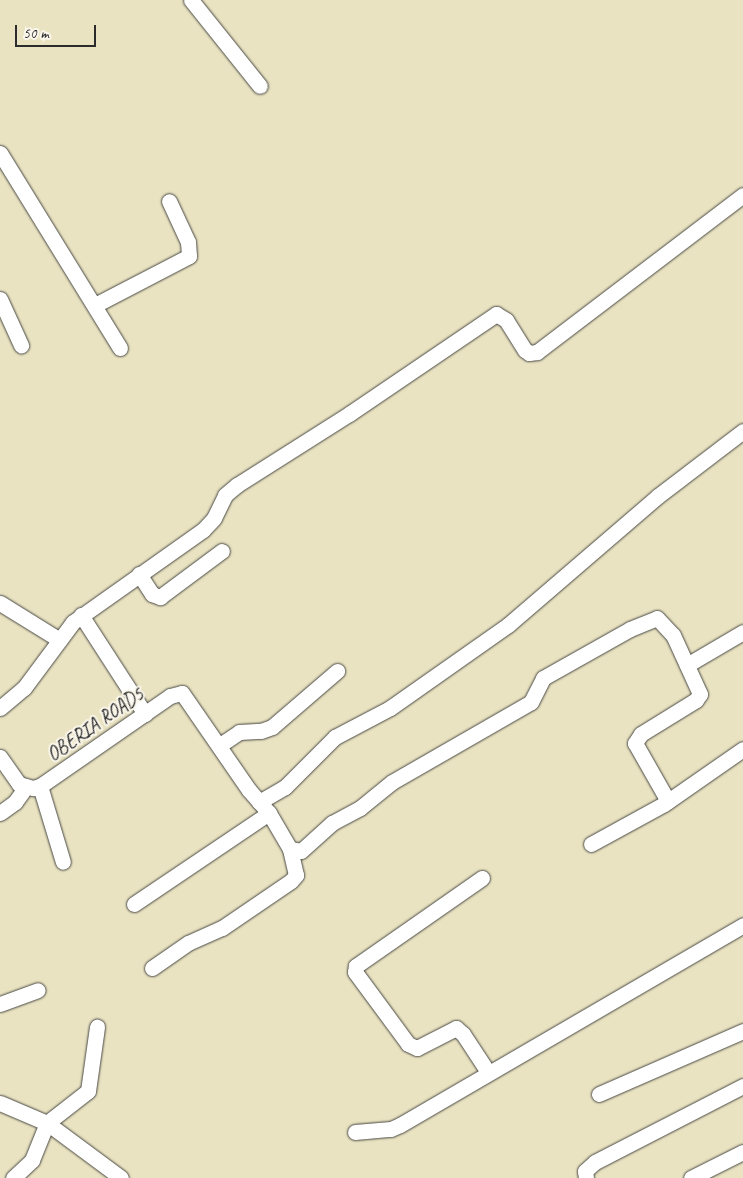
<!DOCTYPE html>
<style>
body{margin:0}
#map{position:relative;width:743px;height:1178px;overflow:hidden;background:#e9e3c2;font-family:Caveat,sans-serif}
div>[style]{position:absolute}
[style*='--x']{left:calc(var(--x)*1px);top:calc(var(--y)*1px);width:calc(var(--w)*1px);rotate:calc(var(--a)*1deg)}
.roads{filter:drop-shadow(0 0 1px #484742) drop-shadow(0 0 1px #484742)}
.minor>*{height:15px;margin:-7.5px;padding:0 7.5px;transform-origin:7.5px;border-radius:7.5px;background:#fff}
span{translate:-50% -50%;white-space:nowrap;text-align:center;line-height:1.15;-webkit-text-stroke:4px #fbf7ec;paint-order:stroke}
.street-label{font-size:20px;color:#2b2b2b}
.scale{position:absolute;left:15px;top:25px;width:81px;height:22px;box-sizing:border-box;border:2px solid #2b2b2b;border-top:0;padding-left:6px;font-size:15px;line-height:18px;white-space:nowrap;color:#2b2b2b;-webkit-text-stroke:4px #fbf7ec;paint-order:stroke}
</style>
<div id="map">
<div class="roads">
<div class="minor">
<div style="--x:191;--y:0;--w:110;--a:51.3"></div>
<div style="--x:0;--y:153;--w:229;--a:58.4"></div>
<div style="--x:0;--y:299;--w:51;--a:65.5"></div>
<div style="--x:95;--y:305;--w:106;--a:-27.5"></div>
<div style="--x:189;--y:256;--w:14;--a:-94"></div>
<div style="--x:188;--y:242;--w:45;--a:-114.9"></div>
<div style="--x:139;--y:574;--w:24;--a:57"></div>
<div style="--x:152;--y:594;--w:9;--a:21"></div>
<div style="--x:160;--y:597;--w:77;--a:-36.6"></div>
<div style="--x:0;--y:603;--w:70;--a:31.7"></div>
<div style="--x:81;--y:615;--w:118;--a:57.1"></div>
<div style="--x:687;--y:665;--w:65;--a:-30.5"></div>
<div style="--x:0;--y:708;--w:31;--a:-40"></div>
<div style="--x:24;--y:688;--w:82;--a:-53.4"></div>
<div style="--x:73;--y:622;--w:159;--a:-35.3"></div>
<div style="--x:203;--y:530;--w:16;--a:-47"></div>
<div style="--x:214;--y:518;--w:25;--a:-64"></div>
<div style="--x:225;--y:495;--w:16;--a:-40"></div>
<div style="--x:237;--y:485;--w:133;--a:-32.4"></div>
<div style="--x:349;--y:414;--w:178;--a:-34.2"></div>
<div style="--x:496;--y:314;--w:12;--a:31"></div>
<div style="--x:506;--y:320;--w:36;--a:58"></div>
<div style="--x:525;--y:350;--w:5;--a:37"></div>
<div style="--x:529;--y:353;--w:8;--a:-7"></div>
<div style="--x:537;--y:352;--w:259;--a:-37.3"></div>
<div style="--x:220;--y:745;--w:23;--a:-34"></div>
<div style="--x:239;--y:732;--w:22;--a:-3"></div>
<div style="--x:261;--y:731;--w:12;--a:-20"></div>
<div style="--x:272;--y:727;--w:86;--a:-40.7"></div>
<div style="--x:0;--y:757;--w:33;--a:55"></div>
<div style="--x:19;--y:784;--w:15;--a:16"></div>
<div style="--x:33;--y:788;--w:7;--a:-16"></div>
<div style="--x:40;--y:786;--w:158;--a:-34.7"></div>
<div style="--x:170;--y:696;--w:12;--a:-14"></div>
<div style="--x:182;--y:693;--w:118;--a:55.4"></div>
<div style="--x:249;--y:790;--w:30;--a:49"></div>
<div style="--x:269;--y:813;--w:42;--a:59.7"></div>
<div style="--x:290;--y:849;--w:11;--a:10"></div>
<div style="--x:301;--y:851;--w:42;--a:-42.1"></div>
<div style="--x:332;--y:823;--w:32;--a:-28"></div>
<div style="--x:360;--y:808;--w:41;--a:-39.1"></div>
<div style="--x:392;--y:782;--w:160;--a:-29.9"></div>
<div style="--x:531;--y:702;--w:27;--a:-63"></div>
<div style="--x:543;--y:678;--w:100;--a:-29.4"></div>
<div style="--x:630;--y:629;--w:29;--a:-22"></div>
<div style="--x:657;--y:618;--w:23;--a:47"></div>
<div style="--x:673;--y:635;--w:65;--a:65.4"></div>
<div style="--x:700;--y:694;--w:7;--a:124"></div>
<div style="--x:696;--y:700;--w:65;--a:148.3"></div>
<div style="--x:641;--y:734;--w:11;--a:124"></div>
<div style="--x:635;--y:743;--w:67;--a:60.4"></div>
<div style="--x:40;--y:786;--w:79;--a:73.2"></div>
<div style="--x:259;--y:802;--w:30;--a:-30"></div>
<div style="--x:285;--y:787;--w:71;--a:-45"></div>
<div style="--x:335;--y:737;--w:62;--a:-27.8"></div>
<div style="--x:390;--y:708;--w:144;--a:-35.1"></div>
<div style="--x:508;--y:625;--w:198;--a:-40.7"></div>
<div style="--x:658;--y:496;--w:107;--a:-37.4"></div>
<div style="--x:0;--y:813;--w:19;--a:-36"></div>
<div style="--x:15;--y:802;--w:19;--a:-54"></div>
<div style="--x:591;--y:844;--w:83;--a:-28.7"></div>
<div style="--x:664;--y:804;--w:96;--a:-34.8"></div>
<div style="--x:482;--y:878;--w:154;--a:145.1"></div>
<div style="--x:356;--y:966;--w:6;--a:99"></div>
<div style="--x:355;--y:972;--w:89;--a:53.6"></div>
<div style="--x:408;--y:1044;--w:10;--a:24"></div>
<div style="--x:417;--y:1048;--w:44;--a:-27.1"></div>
<div style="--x:456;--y:1028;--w:9;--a:41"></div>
<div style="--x:463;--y:1034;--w:45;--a:56.7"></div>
<div style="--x:134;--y:904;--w:163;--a:-34"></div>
<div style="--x:152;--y:968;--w:44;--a:-34.8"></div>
<div style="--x:188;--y:943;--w:37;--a:-24"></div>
<div style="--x:222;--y:928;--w:83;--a:-34.3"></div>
<div style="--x:291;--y:881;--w:8;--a:-50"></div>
<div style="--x:296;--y:875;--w:27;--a:-103"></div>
<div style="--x:0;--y:1004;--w:40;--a:-20.2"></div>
<div style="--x:599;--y:1094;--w:157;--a:-23.6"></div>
<div style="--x:0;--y:1103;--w:51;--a:23.1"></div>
<div style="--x:47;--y:1123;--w:92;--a:36.6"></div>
<div style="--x:355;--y:1132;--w:36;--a:-5"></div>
<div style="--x:391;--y:1129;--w:10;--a:-24"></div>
<div style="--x:400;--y:1125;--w:397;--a:-30.2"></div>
<div style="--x:13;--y:1178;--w:26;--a:-43"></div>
<div style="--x:32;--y:1160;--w:40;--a:-68"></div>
<div style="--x:47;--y:1123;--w:52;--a:-38"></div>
<div style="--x:88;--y:1091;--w:65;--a:-82"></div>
<div style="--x:586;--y:1178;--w:7;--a:-98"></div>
<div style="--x:585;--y:1171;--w:13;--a:-42"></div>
<div style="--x:595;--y:1162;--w:166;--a:-27.2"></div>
<div style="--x:691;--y:1178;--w:58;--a:-26.6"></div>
</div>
</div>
<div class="street-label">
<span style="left:95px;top:724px;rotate:-35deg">OBERIA ROAD5</span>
</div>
<div class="scale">50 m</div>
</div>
